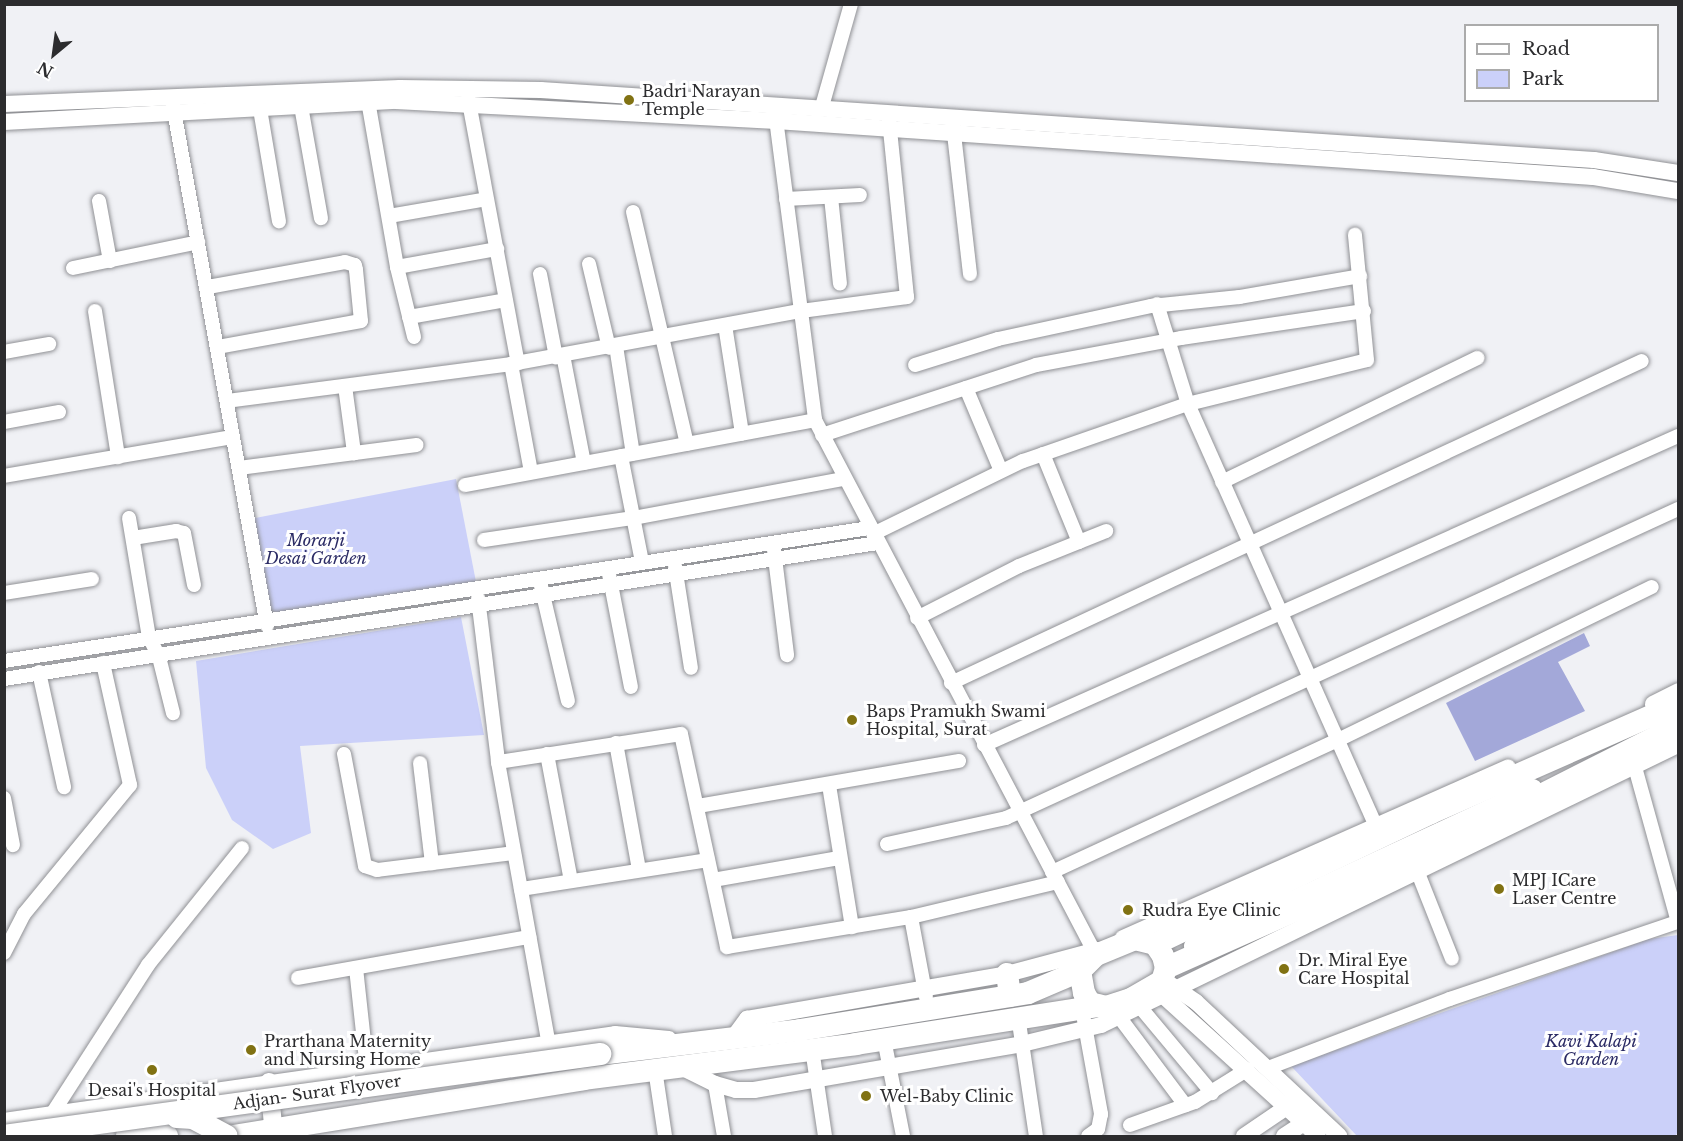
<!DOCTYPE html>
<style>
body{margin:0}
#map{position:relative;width:1683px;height:1141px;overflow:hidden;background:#f0f1f5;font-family:"Libre Baskerville",serif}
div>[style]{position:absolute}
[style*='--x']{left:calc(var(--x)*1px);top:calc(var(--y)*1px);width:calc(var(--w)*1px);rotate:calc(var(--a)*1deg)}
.green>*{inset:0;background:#cbd0f9;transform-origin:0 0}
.forest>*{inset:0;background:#a3a8d9}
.roads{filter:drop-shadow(0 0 2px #909195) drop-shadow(0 0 2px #909195)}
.minor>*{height:14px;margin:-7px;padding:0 7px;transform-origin:7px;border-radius:7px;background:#fff}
.tertiary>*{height:16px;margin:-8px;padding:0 8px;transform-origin:8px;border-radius:8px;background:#fff}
.secondary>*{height:18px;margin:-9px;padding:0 9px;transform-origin:9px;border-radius:9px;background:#fff}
.trunk>*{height:22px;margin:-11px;padding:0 11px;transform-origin:11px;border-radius:11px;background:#fff}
.bridges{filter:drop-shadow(0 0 2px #909195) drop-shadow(0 0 2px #909195)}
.trunk-bridge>*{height:22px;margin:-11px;padding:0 11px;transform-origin:11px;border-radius:11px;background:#fff}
.dots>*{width:16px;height:16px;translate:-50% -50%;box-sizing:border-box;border:3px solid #fff;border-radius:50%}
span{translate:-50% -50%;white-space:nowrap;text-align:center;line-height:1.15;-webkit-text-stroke:6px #fff;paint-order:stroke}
.poi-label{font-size:16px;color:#2c2c2e}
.left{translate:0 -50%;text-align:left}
.park-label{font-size:16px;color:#2b2b65;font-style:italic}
.street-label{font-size:16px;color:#2c2c2e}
.frame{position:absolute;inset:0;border:6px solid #2c2c2e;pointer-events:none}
.legend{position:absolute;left:1464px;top:24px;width:195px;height:78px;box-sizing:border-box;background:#fff;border:2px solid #ababab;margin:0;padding:8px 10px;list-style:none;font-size:18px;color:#2c2c2e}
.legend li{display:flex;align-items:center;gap:12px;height:30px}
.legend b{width:30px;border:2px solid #ababab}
.north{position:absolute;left:24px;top:24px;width:60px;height:60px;-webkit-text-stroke:4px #fff;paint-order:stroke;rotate:209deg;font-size:16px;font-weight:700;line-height:24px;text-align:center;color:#2c2c2e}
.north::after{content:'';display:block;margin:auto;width:21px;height:27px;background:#2c2c2e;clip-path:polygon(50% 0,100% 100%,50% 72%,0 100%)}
</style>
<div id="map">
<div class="green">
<div style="left:456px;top:479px;width:106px;height:209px;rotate:79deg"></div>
<div style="clip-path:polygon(461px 617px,484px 735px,300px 746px,311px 833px,273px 849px,232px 820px,206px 768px,196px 661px)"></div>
<div style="clip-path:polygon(1678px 935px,1678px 1132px,1675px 1136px,1357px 1136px,1291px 1066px,1649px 939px)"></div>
</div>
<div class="forest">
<div style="clip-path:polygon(1584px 633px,1590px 646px,1558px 662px,1585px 711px,1475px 761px,1446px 703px)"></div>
</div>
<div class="roads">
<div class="minor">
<div style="--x:367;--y:95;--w:175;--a:80.1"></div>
<div style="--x:397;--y:267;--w:72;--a:76.3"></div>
<div style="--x:468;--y:97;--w:271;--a:79.4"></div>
<div style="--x:173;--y:105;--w:529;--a:79.77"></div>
<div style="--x:301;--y:106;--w:114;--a:79.9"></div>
<div style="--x:260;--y:109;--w:114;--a:80.4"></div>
<div style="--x:821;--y:110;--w:110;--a:-74.2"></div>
<div style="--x:775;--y:111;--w:312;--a:82.6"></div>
<div style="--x:815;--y:420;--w:604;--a:62.29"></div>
<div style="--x:953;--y:125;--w:150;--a:83.5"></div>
<div style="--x:831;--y:197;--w:87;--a:84.1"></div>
<div style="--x:786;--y:199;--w:74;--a:-3.1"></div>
<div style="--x:99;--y:201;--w:61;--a:79.6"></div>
<div style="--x:633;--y:212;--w:238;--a:76.9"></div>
<div style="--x:389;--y:216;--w:99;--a:-9.8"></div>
<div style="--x:589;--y:264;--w:86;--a:76.6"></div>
<div style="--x:397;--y:267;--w:102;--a:-10.2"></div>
<div style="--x:73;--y:268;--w:128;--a:-11.7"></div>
<div style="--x:540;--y:274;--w:85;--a:79.1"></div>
<div style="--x:208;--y:287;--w:139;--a:-10.3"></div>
<div style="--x:345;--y:262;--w:10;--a:17"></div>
<div style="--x:355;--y:265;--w:5;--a:79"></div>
<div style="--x:356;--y:270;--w:51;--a:84.4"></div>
<div style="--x:361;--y:321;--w:145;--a:169.7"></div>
<div style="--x:1157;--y:304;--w:105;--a:72.8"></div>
<div style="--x:1188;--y:404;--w:460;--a:66"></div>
<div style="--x:95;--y:311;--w:148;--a:81"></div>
<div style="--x:409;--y:317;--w:98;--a:-9.9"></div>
<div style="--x:725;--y:325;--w:110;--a:81.1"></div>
<div style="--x:616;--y:346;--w:109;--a:81.1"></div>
<div style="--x:4;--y:352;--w:46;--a:-10.1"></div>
<div style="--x:563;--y:355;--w:110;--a:79"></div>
<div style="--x:511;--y:364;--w:110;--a:79.5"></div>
<div style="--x:915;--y:365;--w:87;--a:-17.4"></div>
<div style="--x:998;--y:339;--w:157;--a:-12.2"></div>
<div style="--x:1151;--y:306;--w:89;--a:-5.8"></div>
<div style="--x:1240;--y:297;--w:122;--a:-9.9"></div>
<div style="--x:345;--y:386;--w:68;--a:82.3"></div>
<div style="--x:966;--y:388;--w:90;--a:67.1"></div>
<div style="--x:227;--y:401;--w:286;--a:-7.4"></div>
<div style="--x:511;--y:364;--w:295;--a:-10.4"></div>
<div style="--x:801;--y:311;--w:107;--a:-7.5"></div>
<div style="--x:907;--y:297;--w:179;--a:-95.8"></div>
<div style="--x:4;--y:422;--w:56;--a:-10.3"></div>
<div style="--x:822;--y:435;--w:225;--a:-18.1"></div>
<div style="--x:1036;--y:365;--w:147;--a:-10.5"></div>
<div style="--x:1181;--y:338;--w:185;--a:-8.4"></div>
<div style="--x:1043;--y:454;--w:95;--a:67.8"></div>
<div style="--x:621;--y:456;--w:108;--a:78.8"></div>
<div style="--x:239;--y:468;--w:179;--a:-7.4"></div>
<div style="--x:4;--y:476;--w:232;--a:-9.7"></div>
<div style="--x:1222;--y:482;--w:284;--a:-25.9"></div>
<div style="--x:465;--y:485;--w:356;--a:-10.5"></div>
<div style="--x:129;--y:518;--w:121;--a:80.5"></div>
<div style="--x:149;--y:637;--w:22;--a:63"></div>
<div style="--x:159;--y:657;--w:58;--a:76"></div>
<div style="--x:873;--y:534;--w:167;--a:-26"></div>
<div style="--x:1023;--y:461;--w:175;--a:-19.1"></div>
<div style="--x:1188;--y:404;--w:184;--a:-13.8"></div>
<div style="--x:1367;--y:360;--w:126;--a:-95.5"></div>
<div style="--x:133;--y:538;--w:44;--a:-9.2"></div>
<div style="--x:176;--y:531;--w:8;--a:14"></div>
<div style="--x:184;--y:533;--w:53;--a:79.1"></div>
<div style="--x:484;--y:540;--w:151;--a:-8.4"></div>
<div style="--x:633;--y:518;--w:214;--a:-10.5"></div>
<div style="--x:774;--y:550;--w:106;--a:82.9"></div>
<div style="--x:675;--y:566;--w:103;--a:81.1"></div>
<div style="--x:609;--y:574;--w:115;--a:79"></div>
<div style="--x:541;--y:586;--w:118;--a:76.8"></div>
<div style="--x:4;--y:593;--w:89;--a:-9"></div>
<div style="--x:478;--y:598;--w:165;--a:83"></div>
<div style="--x:498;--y:762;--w:289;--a:79.8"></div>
<div style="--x:917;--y:618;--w:114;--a:-27"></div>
<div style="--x:1019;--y:566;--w:94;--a:-21.9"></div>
<div style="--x:4;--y:661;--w:875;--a:-8.74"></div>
<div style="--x:39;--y:672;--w:118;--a:77.7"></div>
<div style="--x:4;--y:679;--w:884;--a:-8.85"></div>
<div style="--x:951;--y:683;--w:762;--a:-24.99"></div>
<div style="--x:616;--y:743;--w:129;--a:79.7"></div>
<div style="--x:984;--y:745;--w:760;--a:-24"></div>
<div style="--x:344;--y:754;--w:114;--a:79.4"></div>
<div style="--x:365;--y:866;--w:13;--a:18"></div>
<div style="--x:377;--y:870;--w:138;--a:-7.1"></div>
<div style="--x:547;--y:754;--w:129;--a:79.3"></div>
<div style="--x:498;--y:762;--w:185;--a:-8.7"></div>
<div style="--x:681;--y:734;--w:218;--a:77.8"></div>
<div style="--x:727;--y:947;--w:186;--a:-9.3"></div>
<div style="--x:911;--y:917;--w:151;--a:-13.4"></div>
<div style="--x:420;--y:763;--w:101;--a:83.2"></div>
<div style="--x:1635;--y:767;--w:161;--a:74.5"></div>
<div style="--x:829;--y:785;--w:144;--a:80.8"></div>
<div style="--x:4;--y:798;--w:48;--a:79.2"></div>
<div style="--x:698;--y:806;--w:265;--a:-9.8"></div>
<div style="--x:887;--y:844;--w:122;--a:-12.3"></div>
<div style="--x:1006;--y:818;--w:740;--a:-24.69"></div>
<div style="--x:1052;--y:872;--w:315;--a:-24.8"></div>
<div style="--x:1338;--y:740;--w:349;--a:-26"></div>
<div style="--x:1418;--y:873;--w:92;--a:68.4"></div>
<div style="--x:713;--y:880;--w:128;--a:-9.9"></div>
<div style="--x:521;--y:889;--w:189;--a:-8.8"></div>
<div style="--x:911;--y:917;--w:81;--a:79.4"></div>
<div style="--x:4;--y:953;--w:44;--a:-62.9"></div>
<div style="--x:24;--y:914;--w:167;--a:-50.6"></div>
<div style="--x:130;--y:785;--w:125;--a:-102.5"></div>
<div style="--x:356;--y:968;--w:103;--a:83.8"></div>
<div style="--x:298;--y:978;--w:235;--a:-10.1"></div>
<div style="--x:1141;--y:1008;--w:111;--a:50.1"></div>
<div style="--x:1018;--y:1016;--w:121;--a:81.5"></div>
<div style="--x:1120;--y:1018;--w:109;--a:53.2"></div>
<div style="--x:1084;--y:1020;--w:96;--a:79.7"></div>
<div style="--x:1101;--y:1114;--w:15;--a:101"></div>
<div style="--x:1098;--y:1129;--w:12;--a:145"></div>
<div style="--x:884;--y:1039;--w:99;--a:78.9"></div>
<div style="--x:812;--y:1049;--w:88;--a:81.5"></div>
<div style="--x:1268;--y:1068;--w:195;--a:-20.8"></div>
<div style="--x:1450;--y:999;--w:241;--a:-18.7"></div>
<div style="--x:655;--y:1069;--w:68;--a:81.5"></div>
<div style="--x:715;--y:1084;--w:53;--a:80.2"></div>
<div style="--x:52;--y:1114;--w:177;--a:-57.2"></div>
<div style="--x:148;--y:965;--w:150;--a:-51.2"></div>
<div style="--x:1130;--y:1125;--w:69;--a:-19.5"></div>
<div style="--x:1195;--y:1102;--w:62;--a:-31.9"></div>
</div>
<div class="tertiary">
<div style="--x:4;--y:104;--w:396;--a:-2.3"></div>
<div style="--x:400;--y:88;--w:141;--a:0.8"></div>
<div style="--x:541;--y:90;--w:1055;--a:3.8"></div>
<div style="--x:1594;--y:160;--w:85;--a:8.8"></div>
<div style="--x:4;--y:122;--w:393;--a:-3.1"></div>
<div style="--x:396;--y:101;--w:381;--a:3"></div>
<div style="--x:776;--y:121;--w:819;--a:3.92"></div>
<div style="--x:1593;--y:177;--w:86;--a:9.4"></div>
<div style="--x:1653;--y:704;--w:28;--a:-27"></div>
<div style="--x:1123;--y:938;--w:421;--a:-23.9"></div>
<div style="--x:1171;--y:985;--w:30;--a:34"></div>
<div style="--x:1196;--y:1002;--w:196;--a:43.1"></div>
<div style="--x:1157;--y:990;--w:217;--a:42.2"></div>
<div style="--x:733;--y:1038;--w:24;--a:-54"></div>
<div style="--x:747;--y:1019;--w:264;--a:-9.8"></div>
<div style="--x:1007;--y:974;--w:93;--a:-14.9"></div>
<div style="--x:679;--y:1066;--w:40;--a:26.6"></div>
<div style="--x:715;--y:1084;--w:22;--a:16"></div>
<div style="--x:736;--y:1090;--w:18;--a:0"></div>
<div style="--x:754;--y:1090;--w:272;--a:-9.7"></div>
<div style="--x:1022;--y:1044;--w:81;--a:-13.5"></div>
<div style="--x:1101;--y:1025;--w:641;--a:-25.89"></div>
<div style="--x:4;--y:1121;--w:617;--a:-8.1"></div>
<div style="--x:615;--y:1034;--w:54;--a:5.3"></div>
<div style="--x:1244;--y:1136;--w:64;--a:-34.2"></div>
<div style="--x:1284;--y:1136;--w:33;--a:-33"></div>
</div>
<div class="secondary">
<div style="--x:1193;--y:946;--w:375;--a:-24.9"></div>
<div style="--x:269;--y:1082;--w:54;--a:84.7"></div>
<div style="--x:198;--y:1093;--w:29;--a:74"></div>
</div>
<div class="trunk">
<div style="--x:1135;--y:939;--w:21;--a:14"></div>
<div style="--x:1155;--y:944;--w:14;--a:56"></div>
<div style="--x:1163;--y:956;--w:12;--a:76"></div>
<div style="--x:1166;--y:968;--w:14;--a:107"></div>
<div style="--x:1162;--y:981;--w:36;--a:150"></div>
<div style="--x:1131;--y:999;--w:26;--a:162"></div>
<div style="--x:1106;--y:1007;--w:16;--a:-166"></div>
<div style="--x:1090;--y:1003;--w:12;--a:-121"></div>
<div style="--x:1084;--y:993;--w:22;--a:-100"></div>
<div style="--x:1080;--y:971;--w:23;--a:-45"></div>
<div style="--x:1096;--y:955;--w:42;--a:-22.3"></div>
<div style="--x:1155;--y:944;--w:306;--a:-25.4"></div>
<div style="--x:1431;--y:813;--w:270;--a:-23.8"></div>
<div style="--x:1166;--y:968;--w:302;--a:-24"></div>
<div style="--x:1442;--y:845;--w:264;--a:-26.8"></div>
<div style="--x:1007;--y:974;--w:22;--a:82"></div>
<div style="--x:600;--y:1054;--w:201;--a:-6.8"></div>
<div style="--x:800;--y:1030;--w:231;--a:-9.2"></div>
<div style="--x:1028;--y:993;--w:56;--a:-22.9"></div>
<div style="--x:127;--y:1136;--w:40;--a:0"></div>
<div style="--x:233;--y:1136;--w:356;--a:-9.2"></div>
<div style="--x:584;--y:1079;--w:274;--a:-7.3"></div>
<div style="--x:856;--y:1044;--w:246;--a:-8.9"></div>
</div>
</div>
<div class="bridges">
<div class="trunk-bridge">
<div style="--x:177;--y:1117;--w:16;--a:4"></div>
<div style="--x:193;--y:1118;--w:38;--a:28"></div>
<div style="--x:4;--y:1136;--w:602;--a:-7.83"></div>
</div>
</div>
<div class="dots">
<div style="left:629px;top:100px;background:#817213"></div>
<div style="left:852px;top:720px;background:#817213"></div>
<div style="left:1499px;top:889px;background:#817213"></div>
<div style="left:1128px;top:910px;background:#817213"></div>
<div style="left:1284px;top:969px;background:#817213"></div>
<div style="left:251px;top:1050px;background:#817213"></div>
<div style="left:152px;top:1070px;background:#817213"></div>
<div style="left:866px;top:1096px;background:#817213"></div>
</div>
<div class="poi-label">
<span class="left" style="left:642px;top:100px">Badri Narayan<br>Temple</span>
<span class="left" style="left:866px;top:720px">Baps Pramukh Swami<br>Hospital, Surat</span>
<span class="left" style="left:1512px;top:889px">MPJ ICare<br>Laser Centre</span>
<span class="left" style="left:1142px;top:910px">Rudra Eye Clinic</span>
<span class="left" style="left:1298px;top:969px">Dr. Miral Eye<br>Care Hospital</span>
<span class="left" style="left:264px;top:1050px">Prarthana Maternity<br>and Nursing Home</span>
<span style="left:152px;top:1090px">Desai's Hospital</span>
<span class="left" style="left:880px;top:1096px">Wel-Baby Clinic</span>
</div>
<div class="park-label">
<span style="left:316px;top:549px">Morarji<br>Desai Garden</span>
<span style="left:1591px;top:1050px">Kavi Kalapi<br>Garden</span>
</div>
<div class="street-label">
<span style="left:317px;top:1092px;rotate:-8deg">Adjan- Surat Flyover</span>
</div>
<div class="frame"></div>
<ul class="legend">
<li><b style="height:8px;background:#fff"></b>Road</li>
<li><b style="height:16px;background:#cbd0f9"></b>Park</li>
</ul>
<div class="north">N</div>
</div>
